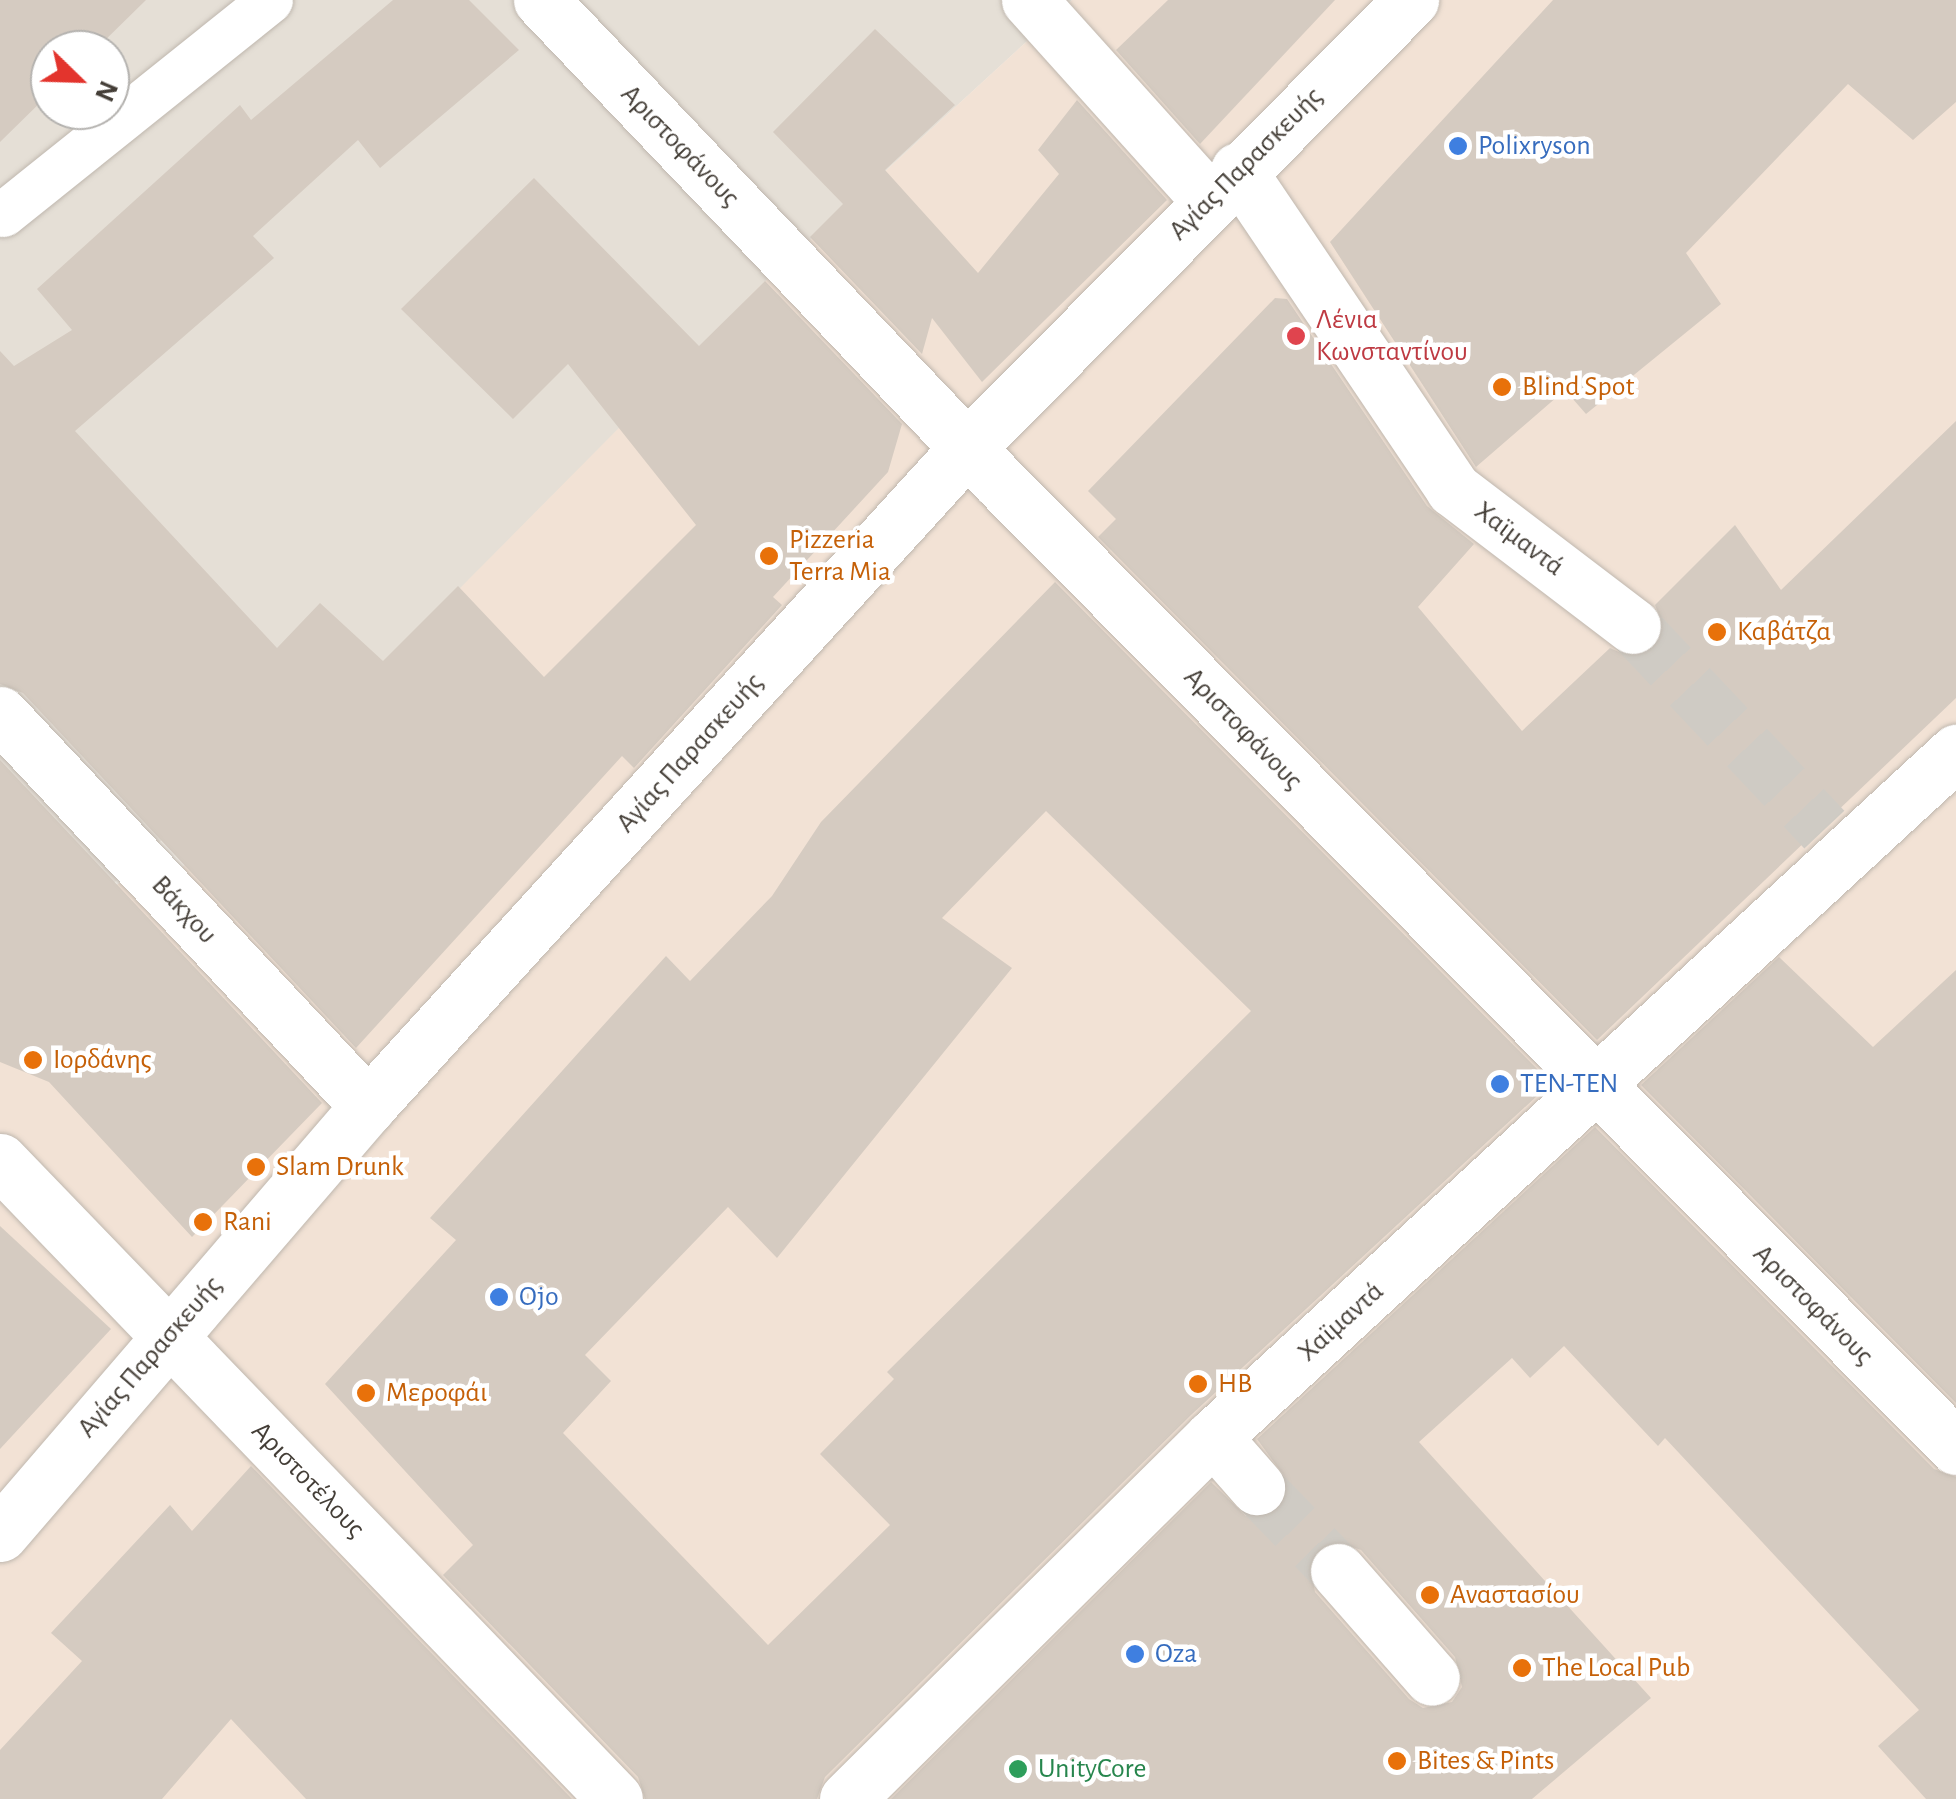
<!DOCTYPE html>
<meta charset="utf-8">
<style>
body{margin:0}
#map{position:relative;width:1956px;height:1799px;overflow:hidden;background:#f2eee7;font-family:"Alegreya Sans",sans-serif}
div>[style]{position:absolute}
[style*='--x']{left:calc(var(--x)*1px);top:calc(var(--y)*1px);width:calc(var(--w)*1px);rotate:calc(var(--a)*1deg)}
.residential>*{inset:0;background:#e5dfd6}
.commercial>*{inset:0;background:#f2e2d5}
.building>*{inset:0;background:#d5cbc1}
.pedestrian-tunnel>*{height:55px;margin-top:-27.5px;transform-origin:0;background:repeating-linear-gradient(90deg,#cfcbc4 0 55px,transparent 0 83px)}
.roads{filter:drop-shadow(0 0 2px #bfb7ae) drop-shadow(0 0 2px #bfb7ae)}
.service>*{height:45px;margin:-22.5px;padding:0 22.5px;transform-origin:22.5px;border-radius:22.5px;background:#fff}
.pedestrian>*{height:55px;margin:-27.5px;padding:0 27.5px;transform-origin:27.5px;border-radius:27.5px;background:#fff}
.minor>*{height:55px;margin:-27.5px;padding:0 27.5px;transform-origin:27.5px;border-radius:27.5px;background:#fff}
.tertiary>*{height:55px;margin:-27.5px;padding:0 27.5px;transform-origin:27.5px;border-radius:27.5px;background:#fff}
.dots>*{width:28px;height:28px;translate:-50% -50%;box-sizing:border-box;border:5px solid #fff;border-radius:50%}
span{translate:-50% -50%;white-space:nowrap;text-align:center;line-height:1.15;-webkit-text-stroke:9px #fff;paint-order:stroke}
.street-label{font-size:28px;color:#443e37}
.shop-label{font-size:28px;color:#366cbe}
.left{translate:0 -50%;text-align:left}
.health-label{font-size:28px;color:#be3a42}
.food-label{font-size:28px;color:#c56008}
.leisure-label{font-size:28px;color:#27864d}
.north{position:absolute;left:30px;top:30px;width:100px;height:100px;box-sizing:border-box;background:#fff;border:2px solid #b4b2af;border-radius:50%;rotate:113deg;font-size:28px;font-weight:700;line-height:40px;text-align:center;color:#443e37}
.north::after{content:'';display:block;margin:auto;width:35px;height:45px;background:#e3342d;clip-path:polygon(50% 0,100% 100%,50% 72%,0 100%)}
</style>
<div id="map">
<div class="residential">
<div style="clip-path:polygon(evenodd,0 0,1072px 0,759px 287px,198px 854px,174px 829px,0 985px,0 0,50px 50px,110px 50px,110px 110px,50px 110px,50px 50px)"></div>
</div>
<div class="commercial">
<div style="clip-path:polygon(1072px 0,1956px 0,1956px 1799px,0 1799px,0 985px,125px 878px,148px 902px,759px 287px)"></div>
</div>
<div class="building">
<div style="clip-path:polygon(0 0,146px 0,95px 50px,50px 50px,50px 93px,0 142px)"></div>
<div style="clip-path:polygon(393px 0,469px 0,519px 50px,380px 168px,358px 140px,253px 236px,274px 258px,75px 431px,277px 648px,320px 603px,383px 661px,458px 586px,544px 677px,696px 525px,568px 364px,513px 419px,401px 309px,534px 178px,699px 346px,765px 281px,902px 424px,888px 472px,773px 597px,782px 605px,634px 768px,622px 756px,356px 1048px,23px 693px,0 684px,0 351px,14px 366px,72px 330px,37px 289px,240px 105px,251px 120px)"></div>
<div style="clip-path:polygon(1168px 0,1335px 0,1200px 144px,1116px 50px)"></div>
<div style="clip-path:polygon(1553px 0,1956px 0,1956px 102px,1913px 140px,1848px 84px,1686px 253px,1721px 304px,1586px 414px,1565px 390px,1476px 467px,1330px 242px)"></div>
<div style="clip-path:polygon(875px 29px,955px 105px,885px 170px,978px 273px,1059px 174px,1038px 150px,1077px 100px,1167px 200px,982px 382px,932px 318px,922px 354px,810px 237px,843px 204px,773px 132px)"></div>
<div style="clip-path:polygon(1275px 298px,1287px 299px,1427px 506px,1474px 544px,1418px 607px,1522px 731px,1610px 648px,1630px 657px,1657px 646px,1664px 629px,1655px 605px,1735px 525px,1781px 590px,1956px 421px,1956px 698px,1597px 1040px,1098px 537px,1116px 519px,1088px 491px)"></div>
<div style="clip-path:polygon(evenodd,1055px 582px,1551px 1083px,1191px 1415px,825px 1777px,817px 1799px,645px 1799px,638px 1777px,443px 1575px,473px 1545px,325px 1384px,456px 1240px,430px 1218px,580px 1051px,666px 956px,690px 981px,772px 896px,821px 822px,1055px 582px,1046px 811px,1251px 1011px,887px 1372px,894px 1379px,820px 1454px,890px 1525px,768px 1645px,563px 1433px,611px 1381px,585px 1355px,728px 1207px,777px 1258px,1012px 968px,942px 918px,1046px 811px)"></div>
<div style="clip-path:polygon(0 760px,322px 1103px,192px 1237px,49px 1082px,0 1062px)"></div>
<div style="clip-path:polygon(1779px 957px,1873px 1047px,1956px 970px,1956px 1403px,1641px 1085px)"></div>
<div style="clip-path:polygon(evenodd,1595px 1127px,1934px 1469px,1956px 1477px,1956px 1799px,1926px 1799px,1878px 1746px,1919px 1710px,1665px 1438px,1658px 1446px,1564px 1346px,1530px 1378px,1512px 1358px,1419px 1442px,1651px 1698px,1532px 1799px,891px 1799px,1211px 1482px,1246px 1516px,1278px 1510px,1287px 1480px,1257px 1439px,1595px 1127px,1333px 1540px,1361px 1550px,1455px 1657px,1462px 1687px,1452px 1702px,1423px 1708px,1409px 1699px,1315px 1592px,1309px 1560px,1333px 1540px)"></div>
<div style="clip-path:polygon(0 1226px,111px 1329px,0 1449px)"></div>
<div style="clip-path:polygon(251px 1466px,572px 1799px,306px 1799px,231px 1719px,162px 1799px,0 1799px,0 1750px,82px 1661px,51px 1633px,170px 1505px,192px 1531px)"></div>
</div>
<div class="pedestrian-tunnel">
<div style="--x:1633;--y:626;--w:279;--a:46.7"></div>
<div style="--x:1257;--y:1487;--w:117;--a:46"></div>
</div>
<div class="roads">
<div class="service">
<div style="--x:3;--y:214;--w:342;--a:-38.7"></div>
</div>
<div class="pedestrian">
<div style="--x:1453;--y:489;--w:226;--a:37.3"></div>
<div style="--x:1213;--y:1437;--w:67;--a:48.7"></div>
<div style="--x:1338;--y:1571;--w:142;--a:48.7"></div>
<div style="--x:847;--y:1799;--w:515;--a:-44.69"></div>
<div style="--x:1213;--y:1437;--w:1011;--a:-42.67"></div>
</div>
<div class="minor">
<div style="--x:541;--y:0;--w:660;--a:46.41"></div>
<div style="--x:996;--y:478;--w:1364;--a:45.27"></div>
<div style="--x:1029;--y:0;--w:269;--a:48"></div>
<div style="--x:1238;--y:170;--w:385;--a:56"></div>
<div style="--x:0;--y:714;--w:538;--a:46.81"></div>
</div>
<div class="tertiary">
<div style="--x:0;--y:1161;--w:886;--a:46.05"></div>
<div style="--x:0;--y:1534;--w:564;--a:-49.31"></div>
<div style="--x:368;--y:1106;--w:890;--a:-47.69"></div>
<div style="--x:967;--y:448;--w:631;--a:-45.26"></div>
</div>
</div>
<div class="dots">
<div style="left:1458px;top:146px;background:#3f7fe0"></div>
<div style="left:1296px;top:336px;background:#e0444e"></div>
<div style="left:1502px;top:387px;background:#e8710a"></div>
<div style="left:769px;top:556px;background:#e8710a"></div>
<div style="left:1717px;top:632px;background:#e8710a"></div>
<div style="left:33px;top:1060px;background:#e8710a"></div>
<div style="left:1500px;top:1084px;background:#3f7fe0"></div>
<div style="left:256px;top:1167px;background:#e8710a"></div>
<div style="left:203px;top:1222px;background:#e8710a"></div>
<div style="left:499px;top:1297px;background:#3f7fe0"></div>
<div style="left:1198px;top:1384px;background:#e8710a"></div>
<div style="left:366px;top:1393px;background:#e8710a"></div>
<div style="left:1430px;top:1595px;background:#e8710a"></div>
<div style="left:1135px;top:1654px;background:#3f7fe0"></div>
<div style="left:1522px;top:1668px;background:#e8710a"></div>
<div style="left:1397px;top:1761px;background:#e8710a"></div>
<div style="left:1018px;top:1769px;background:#2e9e5b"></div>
</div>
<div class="street-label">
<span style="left:680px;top:146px;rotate:46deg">Αριστοφάνους</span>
<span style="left:1246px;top:164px;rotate:-45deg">Αγίας Παρασκευής</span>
<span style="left:1519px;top:539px;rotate:37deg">Χαϊμαντά</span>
<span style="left:1243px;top:729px;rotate:46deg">Αριστοφάνους</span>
<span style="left:690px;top:753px;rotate:-48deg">Αγίας Παρασκευής</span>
<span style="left:184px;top:910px;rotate:47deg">Βάκχου</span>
<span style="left:1813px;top:1305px;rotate:45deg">Αριστοφάνους</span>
<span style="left:1341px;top:1322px;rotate:-42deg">Χαϊμαντά</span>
<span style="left:150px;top:1357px;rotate:-49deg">Αγίας Παρασκευής</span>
<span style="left:308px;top:1480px;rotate:46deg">Αριστοτέλους</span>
</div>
<div class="shop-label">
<span class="left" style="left:1478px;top:146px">Polixryson</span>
<span class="left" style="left:1520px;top:1084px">ΤΕΝ-ΤΕΝ</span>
<span class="left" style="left:519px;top:1297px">Ojo</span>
<span class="left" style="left:1155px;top:1654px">Oza</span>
</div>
<div class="health-label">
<span class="left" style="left:1316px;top:336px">Λένια<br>Κωνσταντίνου</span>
</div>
<div class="food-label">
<span class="left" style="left:1522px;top:387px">Blind Spot</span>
<span class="left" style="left:789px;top:556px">Pizzeria<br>Terra Mia</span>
<span class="left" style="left:1737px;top:632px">Καβάτζα</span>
<span class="left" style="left:53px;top:1060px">Ιορδάνης</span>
<span class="left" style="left:276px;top:1167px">Slam Drunk</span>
<span class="left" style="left:223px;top:1222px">Rani</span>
<span class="left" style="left:1218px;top:1384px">HB</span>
<span class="left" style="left:386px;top:1393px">Μεροφάι</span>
<span class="left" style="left:1450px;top:1595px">Αναστασίου</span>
<span class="left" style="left:1542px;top:1668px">The Local Pub</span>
<span class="left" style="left:1417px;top:1761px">Bites &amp; Pints</span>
</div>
<div class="leisure-label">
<span class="left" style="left:1038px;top:1769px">UnityCore</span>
</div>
<div class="north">N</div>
</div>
